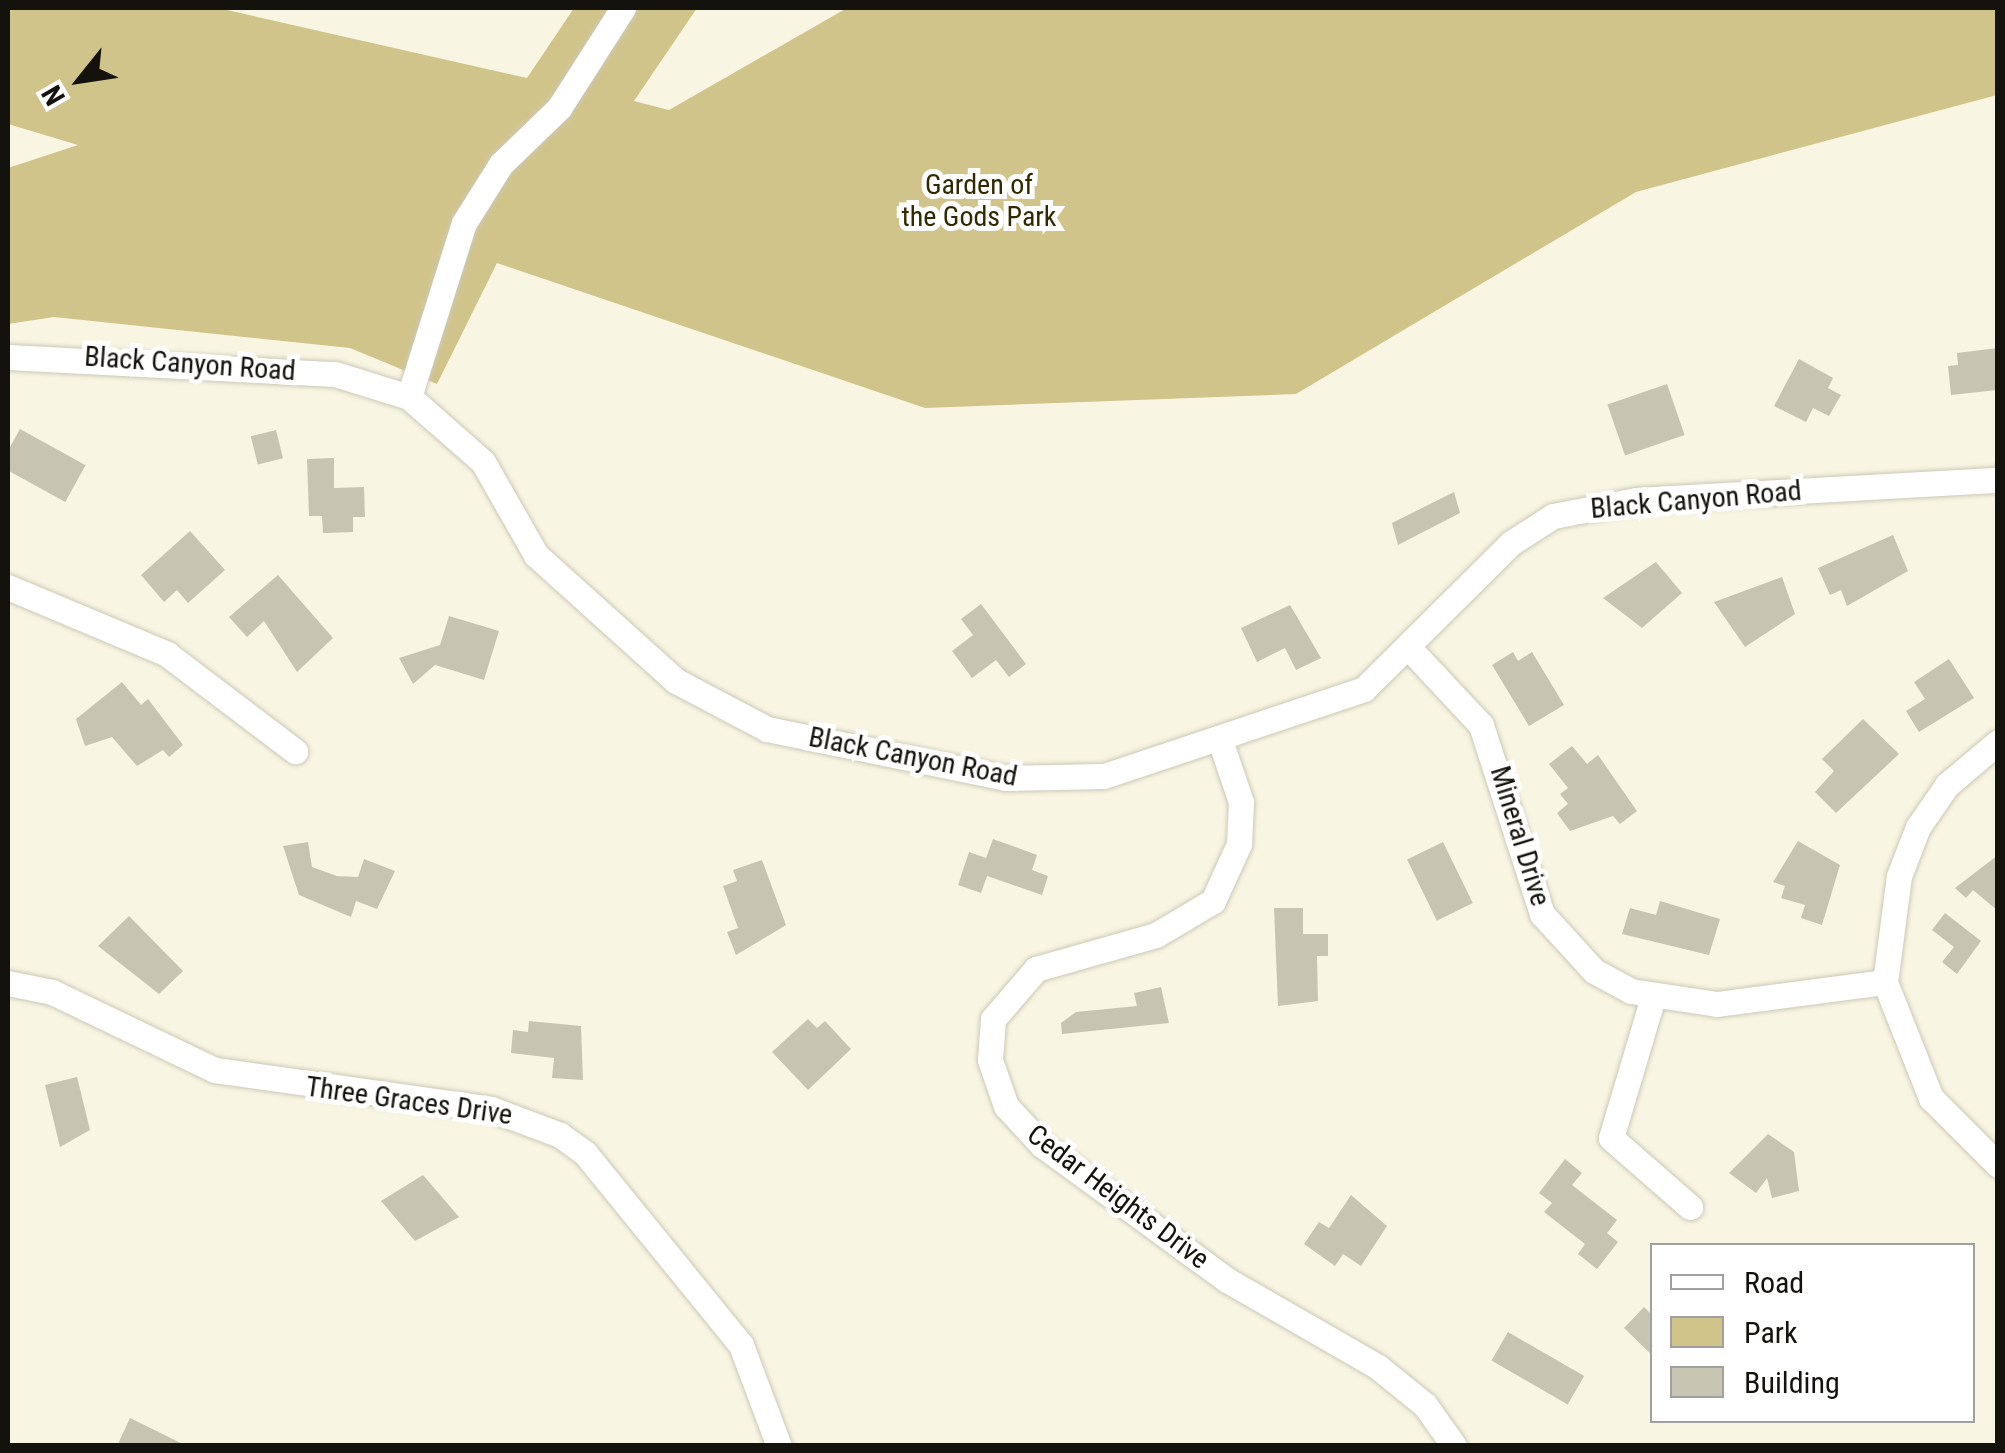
<!DOCTYPE html>
<style>
body{margin:0}
#map{position:relative;width:2005px;height:1453px;overflow:hidden;background:#f9f5e3;font-family:"Roboto Condensed",sans-serif}
div>[style]{position:absolute}
[style*='--x']{left:calc(var(--x)*1px);top:calc(var(--y)*1px);width:calc(var(--w)*1px);rotate:calc(var(--a)*1deg)}
.green>*{inset:0;background:#d1c48b}
.building>*{inset:0;background:#c7c4b2;transform-origin:0 0}
.roads{filter:drop-shadow(0 0 2px #ccc9b7) drop-shadow(0 0 2px #ccc9b7)}
.minor>*{height:25px;margin:-12.5px;padding:0 12.5px;transform-origin:12.5px;border-radius:12.5px;background:#fff}
span{translate:-50% -50%;white-space:nowrap;text-align:center;line-height:1.15;-webkit-text-stroke:10px #fff;paint-order:stroke}
.park-label{font-size:28px;color:#312900}
.street-label{font-size:28px;color:#13120c}
.frame{position:absolute;inset:0;border:10px solid #13120c;pointer-events:none}
.legend{position:absolute;left:1650px;top:1243px;width:325px;height:180px;box-sizing:border-box;background:#fff;border:2px solid #a1a09e;margin:0;padding:12px 18px;list-style:none;font-size:30px;color:#13120c}
.legend li{display:flex;align-items:center;gap:20px;height:50px}
.legend b{width:50px;border:2px solid #a1a09e}
.north{position:absolute;left:30px;top:30px;width:100px;height:100px;-webkit-text-stroke:8px #fff;paint-order:stroke;rotate:240deg;font-size:28px;font-weight:700;line-height:40px;text-align:center;color:#13120c}
.north::after{content:'';display:block;margin:auto;width:35px;height:45px;background:#13120c;clip-path:polygon(50% 0,100% 100%,50% 72%,0 100%)}
</style>
<div id="map">
<div class="green">
<div style="clip-path:polygon(8px 8px,218px 8px,527px 78px,574px 8px,697px 8px,634px 101px,669px 110px,847px 8px,1997px 8px,1997px 95px,1636px 192px,1296px 394px,925px 408px,497px 263px,437px 384px,350px 348px,54px 317px,8px 324px,8px 168px,78px 145px,8px 124px)"></div>
</div>
<div class="building">
<div style="clip-path:polygon(1998px 348px,1997px 390px,1951px 395px,1948px 366px,1958px 365px,1957px 353px)"></div>
<div style="clip-path:polygon(1799px 359px,1833px 378px,1828px 388px,1841px 395px,1829px 416px,1813px 408px,1806px 422px,1774px 406px)"></div>
<div style="left:1667px;top:384px;width:54px;height:63px;rotate:71deg"></div>
<div style="left:20px;top:429px;width:75px;height:42px;rotate:29deg"></div>
<div style="left:276px;top:430px;width:29px;height:26px;rotate:76deg"></div>
<div style="clip-path:polygon(334px 458px,334px 488px,364px 487px,365px 517px,353px 517px,353px 532px,323px 533px,322px 516px,309px 516px,307px 459px)"></div>
<div style="clip-path:polygon(1454px 492px,1460px 513px,1398px 545px,1392px 523px)"></div>
<div style="clip-path:polygon(190px 531px,225px 570px,188px 603px,177px 590px,164px 602px,141px 575px)"></div>
<div style="clip-path:polygon(1893px 535px,1908px 571px,1847px 606px,1841px 590px,1830px 595px,1818px 568px)"></div>
<div style="clip-path:polygon(1656px 562px,1682px 593px,1642px 628px,1603px 598px)"></div>
<div style="clip-path:polygon(278px 575px,333px 638px,297px 672px,264px 621px,247px 637px,229px 617px)"></div>
<div style="clip-path:polygon(1782px 577px,1795px 614px,1745px 647px,1714px 602px)"></div>
<div style="clip-path:polygon(981px 604px,1026px 664px,1009px 677px,996px 660px,972px 678px,952px 651px,973px 635px,961px 619px)"></div>
<div style="clip-path:polygon(1290px 605px,1321px 658px,1296px 670px,1285px 648px,1257px 662px,1241px 628px)"></div>
<div style="clip-path:polygon(449px 616px,499px 631px,484px 680px,435px 665px,413px 684px,399px 658px,440px 645px)"></div>
<div style="clip-path:polygon(1513px 652px,1518px 661px,1532px 652px,1564px 705px,1529px 726px,1492px 665px)"></div>
<div style="clip-path:polygon(1949px 659px,1974px 698px,1919px 732px,1906px 711px,1925px 699px,1914px 682px)"></div>
<div style="clip-path:polygon(122px 682px,141px 705px,148px 699px,183px 745px,169px 757px,163px 750px,137px 766px,112px 737px,85px 746px,76px 719px)"></div>
<div style="clip-path:polygon(1863px 719px,1899px 754px,1836px 813px,1815px 792px,1834px 771px,1822px 759px)"></div>
<div style="clip-path:polygon(1572px 746px,1587px 764px,1598px 755px,1637px 811px,1620px 824px,1613px 816px,1570px 831px,1557px 813px,1568px 804px,1560px 794px,1568px 788px,1549px 764px)"></div>
<div style="clip-path:polygon(993px 839px,1037px 855px,1032px 870px,1048px 876px,1042px 895px,987px 876px,981px 893px,958px 885px,969px 852px,986px 858px)"></div>
<div style="clip-path:polygon(1798px 841px,1840px 865px,1822px 925px,1801px 918px,1805px 905px,1781px 898px,1785px 886px,1773px 882px)"></div>
<div style="clip-path:polygon(308px 842px,312px 867px,337px 876px,358px 877px,364px 859px,395px 871px,377px 909px,356px 901px,351px 917px,299px 895px,283px 846px)"></div>
<div style="left:1443px;top:842px;width:68px;height:40px;rotate:64deg"></div>
<div style="clip-path:polygon(1998px 855px,1998px 911px,1973px 890px,1966px 898px,1955px 888px)"></div>
<div style="clip-path:polygon(762px 860px,786px 925px,736px 955px,727px 932px,738px 928px,723px 886px,737px 881px,733px 870px)"></div>
<div style="clip-path:polygon(1660px 901px,1720px 919px,1709px 955px,1622px 934px,1630px 908px,1656px 915px)"></div>
<div style="clip-path:polygon(1274px 908px,1303px 908px,1303px 934px,1328px 934px,1328px 956px,1317px 956px,1318px 1001px,1278px 1006px)"></div>
<div style="clip-path:polygon(1945px 913px,1981px 941px,1957px 974px,1942px 962px,1954px 947px,1932px 930px)"></div>
<div style="clip-path:polygon(129px 916px,183px 971px,159px 994px,98px 946px)"></div>
<div style="clip-path:polygon(1161px 987px,1169px 1023px,1062px 1034px,1061px 1023px,1076px 1012px,1137px 1006px,1134px 993px)"></div>
<div style="clip-path:polygon(808px 1019px,817px 1028px,825px 1021px,851px 1049px,808px 1090px,772px 1052px)"></div>
<div style="clip-path:polygon(529px 1021px,581px 1026px,583px 1080px,552px 1078px,554px 1058px,511px 1053px,513px 1030px,528px 1032px)"></div>
<div style="clip-path:polygon(77px 1077px,90px 1130px,60px 1147px,45px 1085px)"></div>
<div style="clip-path:polygon(1768px 1134px,1794px 1152px,1799px 1191px,1772px 1198px,1767px 1178px,1756px 1193px,1729px 1173px)"></div>
<div style="clip-path:polygon(1565px 1159px,1582px 1173px,1572px 1185px,1617px 1220px,1607px 1233px,1618px 1242px,1597px 1269px,1578px 1254px,1585px 1244px,1544px 1212px,1552px 1203px,1539px 1193px)"></div>
<div style="clip-path:polygon(423px 1175px,459px 1217px,415px 1241px,381px 1201px)"></div>
<div style="clip-path:polygon(1351px 1195px,1387px 1226px,1361px 1266px,1343px 1254px,1335px 1266px,1304px 1244px,1319px 1222px,1329px 1228px)"></div>
<div style="clip-path:polygon(1644px 1307px,1652px 1315px,1652px 1355px,1624px 1328px)"></div>
<div style="left:1508px;top:1332px;width:88px;height:33px;rotate:30deg"></div>
<div style="clip-path:polygon(130px 1418px,187px 1446px,117px 1446px)"></div>
</div>
<div class="roads">
<div class="minor">
<div style="--x:8;--y:357;--w:327;--a:3"></div>
<div style="--x:335;--y:374;--w:77;--a:17.3"></div>
<div style="--x:409;--y:397;--w:98;--a:41.3"></div>
<div style="--x:483;--y:462;--w:107;--a:60.3"></div>
<div style="--x:536;--y:555;--w:188;--a:42"></div>
<div style="--x:676;--y:681;--w:103;--a:27.8"></div>
<div style="--x:767;--y:729;--w:243;--a:11.6"></div>
<div style="--x:1005;--y:778;--w:99;--a:-1.2"></div>
<div style="--x:1104;--y:776;--w:274;--a:-18.5"></div>
<div style="--x:1364;--y:689;--w:207;--a:-44.8"></div>
<div style="--x:1511;--y:543;--w:50;--a:-32.7"></div>
<div style="--x:1553;--y:516;--w:85;--a:-10.9"></div>
<div style="--x:1636;--y:500;--w:363;--a:-3.2"></div>
<div style="--x:409;--y:397;--w:182;--a:-72.5"></div>
<div style="--x:464;--y:223;--w:70;--a:-57.9"></div>
<div style="--x:501;--y:164;--w:81;--a:-44"></div>
<div style="--x:559;--y:108;--w:119;--a:-57.4"></div>
<div style="--x:8;--y:587;--w:173;--a:22.8"></div>
<div style="--x:167;--y:654;--w:161;--a:37.2"></div>
<div style="--x:1409;--y:648;--w:105;--a:46.9"></div>
<div style="--x:1481;--y:725;--w:199;--a:72.1"></div>
<div style="--x:1542;--y:914;--w:77;--a:47.6"></div>
<div style="--x:1594;--y:971;--w:42;--a:28.4"></div>
<div style="--x:1631;--y:991;--w:87;--a:8.6"></div>
<div style="--x:1717;--y:1004;--w:169;--a:-7.5"></div>
<div style="--x:1998;--y:742;--w:67;--a:139.9"></div>
<div style="--x:1947;--y:785;--w:51;--a:124.6"></div>
<div style="--x:1918;--y:827;--w:53;--a:111.2"></div>
<div style="--x:1899;--y:876;--w:107;--a:97.5"></div>
<div style="--x:1885;--y:982;--w:125;--a:68.4"></div>
<div style="--x:1931;--y:1098;--w:95;--a:45"></div>
<div style="--x:1221;--y:743;--w:62;--a:71.3"></div>
<div style="--x:1241;--y:802;--w:42;--a:92.7"></div>
<div style="--x:1239;--y:844;--w:63;--a:114.5"></div>
<div style="--x:1213;--y:901;--w:66;--a:149.2"></div>
<div style="--x:1156;--y:935;--w:125;--a:164.2"></div>
<div style="--x:1036;--y:969;--w:66;--a:130.7"></div>
<div style="--x:993;--y:1019;--w:41;--a:94.2"></div>
<div style="--x:990;--y:1060;--w:49;--a:70.8"></div>
<div style="--x:1006;--y:1106;--w:53;--a:47.3"></div>
<div style="--x:1042;--y:1145;--w:229;--a:36.1"></div>
<div style="--x:1227;--y:1280;--w:174;--a:29.9"></div>
<div style="--x:1378;--y:1367;--w:60;--a:39"></div>
<div style="--x:1425;--y:1405;--w:50;--a:54.7"></div>
<div style="--x:8;--y:983;--w:45;--a:11.6"></div>
<div style="--x:52;--y:992;--w:181;--a:25.6"></div>
<div style="--x:215;--y:1070;--w:279;--a:8"></div>
<div style="--x:491;--y:1109;--w:74;--a:20.6"></div>
<div style="--x:560;--y:1135;--w:31;--a:36"></div>
<div style="--x:585;--y:1153;--w:247;--a:50.9"></div>
<div style="--x:741;--y:1345;--w:108;--a:69.4"></div>
<div style="--x:1653;--y:997;--w:147;--a:106.6"></div>
<div style="--x:1611;--y:1138;--w:105;--a:41.1"></div>
</div>
</div>
<div class="park-label">
<span style="left:979px;top:201px">Garden of<br>the Gods Park</span>
</div>
<div class="street-label">
<span style="left:190px;top:364px;rotate:4deg">Black Canyon Road</span>
<span style="left:1696px;top:500px;rotate:-5deg">Black Canyon Road</span>
<span style="left:913px;top:757px;rotate:11deg">Black Canyon Road</span>
<span style="left:1520px;top:836px;rotate:73deg">Mineral Drive</span>
<span style="left:409px;top:1101px;rotate:8deg">Three Graces Drive</span>
<span style="left:1118px;top:1197px;rotate:37deg">Cedar Heights Drive</span>
</div>
<div class="frame"></div>
<ul class="legend">
<li><b style="height:12px;background:#fff"></b>Road</li>
<li><b style="height:28px;background:#d1c48b"></b>Park</li>
<li><b style="height:28px;background:#c7c4b2"></b>Building</li>
</ul>
<div class="north">N</div>
</div>
